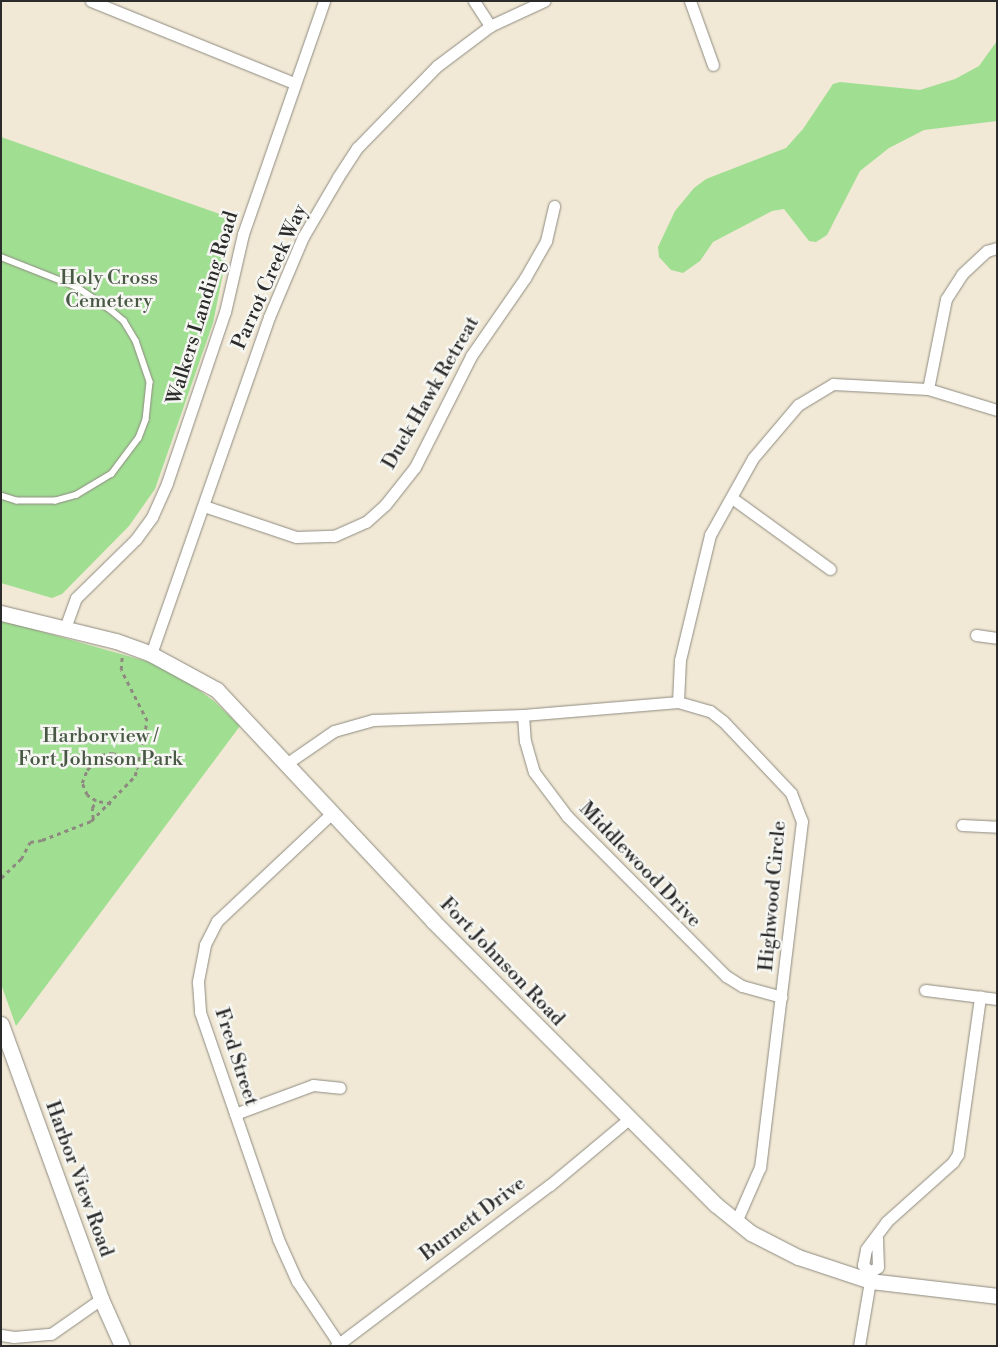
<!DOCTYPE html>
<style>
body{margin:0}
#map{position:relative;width:998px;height:1347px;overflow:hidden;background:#f1e9d5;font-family:"Libre Bodoni",serif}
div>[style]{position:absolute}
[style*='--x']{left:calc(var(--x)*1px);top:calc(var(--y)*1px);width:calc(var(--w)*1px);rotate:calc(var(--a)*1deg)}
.green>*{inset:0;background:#a0de92}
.path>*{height:2.5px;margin-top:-1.25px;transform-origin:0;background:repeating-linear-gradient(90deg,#8e8a80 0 4px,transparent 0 8px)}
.roads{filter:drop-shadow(0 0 1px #8e8a80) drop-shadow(0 0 1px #8e8a80)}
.lane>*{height:5.5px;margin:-2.75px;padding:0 2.75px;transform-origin:2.75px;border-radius:2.75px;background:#fff}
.street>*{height:11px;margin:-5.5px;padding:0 5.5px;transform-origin:5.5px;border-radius:5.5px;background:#fff}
.secondary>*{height:15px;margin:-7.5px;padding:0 7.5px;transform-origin:7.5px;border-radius:7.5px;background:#fff}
span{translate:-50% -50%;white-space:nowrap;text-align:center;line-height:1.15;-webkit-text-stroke:5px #f6f6f2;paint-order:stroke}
.street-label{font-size:20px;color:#2b2b2b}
.park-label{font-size:20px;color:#485845}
.frame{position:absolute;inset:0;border:2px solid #2b2b2b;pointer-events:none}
</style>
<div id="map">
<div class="green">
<div style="clip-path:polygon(997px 41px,997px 121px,924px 130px,889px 148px,860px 171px,827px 235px,816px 242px,809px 241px,784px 209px,772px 211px,713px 242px,700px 261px,683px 273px,671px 270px,659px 257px,658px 247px,675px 211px,694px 188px,706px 179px,786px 148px,803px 129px,833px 84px,840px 82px,920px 90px,955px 79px,979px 66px)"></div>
<div style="clip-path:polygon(1px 137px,234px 219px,213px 323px,155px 489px,129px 526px,62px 594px,52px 598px,1px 583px)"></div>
<div style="clip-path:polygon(1px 620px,149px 662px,182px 678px,214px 701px,240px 726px,16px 1026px,1px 984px)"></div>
</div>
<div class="path">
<div style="--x:111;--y:804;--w:15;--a:-169"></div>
<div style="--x:96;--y:801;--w:11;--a:-146"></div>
<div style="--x:87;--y:795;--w:13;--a:-113"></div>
<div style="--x:82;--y:783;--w:14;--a:-69"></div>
<div style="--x:87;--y:770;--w:21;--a:-47"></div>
<div style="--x:101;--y:755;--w:11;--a:-10"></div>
<div style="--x:112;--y:753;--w:15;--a:16"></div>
<div style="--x:126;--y:757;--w:17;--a:45"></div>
<div style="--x:93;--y:819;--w:11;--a:-95"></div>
<div style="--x:92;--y:808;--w:8;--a:-60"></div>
<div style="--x:1;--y:878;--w:28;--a:-44"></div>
<div style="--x:21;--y:859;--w:19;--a:-62"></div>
<div style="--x:30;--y:842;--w:12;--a:-9"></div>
<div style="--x:42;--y:840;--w:53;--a:-21.2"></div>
<div style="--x:91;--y:821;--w:63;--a:-45.6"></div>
<div style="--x:135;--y:776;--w:56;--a:-77.7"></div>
<div style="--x:147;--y:721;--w:57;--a:-117"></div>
<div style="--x:121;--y:670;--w:14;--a:-86"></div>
</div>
<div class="roads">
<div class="lane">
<div style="--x:1;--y:257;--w:82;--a:21.5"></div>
<div style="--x:77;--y:287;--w:41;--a:34.1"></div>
<div style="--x:111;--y:310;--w:17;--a:40"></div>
<div style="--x:124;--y:321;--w:23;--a:59"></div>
<div style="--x:136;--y:341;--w:43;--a:71.1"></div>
<div style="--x:150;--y:382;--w:38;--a:96"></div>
<div style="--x:146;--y:420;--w:19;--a:111"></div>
<div style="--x:139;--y:438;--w:45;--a:126.9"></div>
<div style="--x:112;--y:474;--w:41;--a:149"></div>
<div style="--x:77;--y:495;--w:22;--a:164"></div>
<div style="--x:56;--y:501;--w:39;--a:180"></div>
<div style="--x:17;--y:501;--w:17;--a:-163"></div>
</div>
<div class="street">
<div style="--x:91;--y:1;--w:219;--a:22"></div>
<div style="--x:474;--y:1;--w:30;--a:57"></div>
<div style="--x:690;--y:1;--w:68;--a:70.2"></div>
<div style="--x:928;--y:389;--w:92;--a:-78.7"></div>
<div style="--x:946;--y:299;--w:30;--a:-57"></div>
<div style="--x:962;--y:274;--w:34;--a:-43"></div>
<div style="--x:987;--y:251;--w:10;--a:-17"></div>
<div style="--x:732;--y:498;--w:121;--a:35.9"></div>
<div style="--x:204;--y:506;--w:97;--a:18.6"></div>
<div style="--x:296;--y:537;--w:38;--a:-2"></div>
<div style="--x:334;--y:536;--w:35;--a:-24"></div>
<div style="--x:366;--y:522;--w:25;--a:-42"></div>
<div style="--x:385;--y:505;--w:48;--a:-51.7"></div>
<div style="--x:415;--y:467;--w:124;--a:-63.2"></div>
<div style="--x:471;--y:356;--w:95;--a:-55.3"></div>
<div style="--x:525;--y:278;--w:43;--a:-60.4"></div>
<div style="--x:546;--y:241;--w:36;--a:-77"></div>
<div style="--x:65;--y:628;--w:32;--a:-70"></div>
<div style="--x:76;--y:598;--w:84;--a:-44.5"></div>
<div style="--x:136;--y:539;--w:27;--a:-54"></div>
<div style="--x:152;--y:517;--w:37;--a:-66"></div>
<div style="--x:167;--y:483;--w:181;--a:-71.3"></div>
<div style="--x:225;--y:312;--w:80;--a:-77"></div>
<div style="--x:243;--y:234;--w:247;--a:-70.8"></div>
<div style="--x:976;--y:635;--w:21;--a:8"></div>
<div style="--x:151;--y:654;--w:357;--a:-70.7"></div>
<div style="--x:269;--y:317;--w:87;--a:-67"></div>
<div style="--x:303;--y:237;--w:69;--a:-59.7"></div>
<div style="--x:338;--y:177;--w:35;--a:-57"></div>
<div style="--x:357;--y:148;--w:115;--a:-45.7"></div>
<div style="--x:437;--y:66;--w:66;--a:-37"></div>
<div style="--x:490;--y:26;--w:60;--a:-24.8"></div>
<div style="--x:678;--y:702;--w:42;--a:-87.3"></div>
<div style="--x:680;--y:660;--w:129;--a:-76.5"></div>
<div style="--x:710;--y:535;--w:88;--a:-60.8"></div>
<div style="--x:753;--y:458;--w:70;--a:-49.7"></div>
<div style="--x:798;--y:405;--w:41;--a:-31"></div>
<div style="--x:833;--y:384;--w:95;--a:3"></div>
<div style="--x:928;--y:389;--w:72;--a:16.9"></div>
<div style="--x:523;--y:715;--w:26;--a:86"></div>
<div style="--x:525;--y:741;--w:32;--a:74"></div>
<div style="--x:534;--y:772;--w:55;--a:53.1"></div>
<div style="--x:567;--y:816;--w:226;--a:45.2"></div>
<div style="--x:726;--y:976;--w:19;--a:32"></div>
<div style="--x:742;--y:986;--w:41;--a:15.4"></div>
<div style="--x:286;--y:764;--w:58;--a:-34.5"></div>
<div style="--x:334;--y:731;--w:41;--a:-15.8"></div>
<div style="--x:373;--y:720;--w:150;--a:-1.9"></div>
<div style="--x:523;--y:715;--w:156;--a:-4.8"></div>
<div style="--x:678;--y:702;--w:33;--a:16"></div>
<div style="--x:710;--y:711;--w:16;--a:38"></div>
<div style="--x:723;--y:721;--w:99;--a:46.6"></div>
<div style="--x:791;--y:793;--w:30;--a:69"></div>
<div style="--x:802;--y:821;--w:349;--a:96.9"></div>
<div style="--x:760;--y:1167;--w:60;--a:113.6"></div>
<div style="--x:332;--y:813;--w:158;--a:136.8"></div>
<div style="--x:217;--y:921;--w:27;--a:117"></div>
<div style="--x:205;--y:945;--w:38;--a:101"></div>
<div style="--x:198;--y:982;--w:30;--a:86"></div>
<div style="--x:200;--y:1012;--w:240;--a:71"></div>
<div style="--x:278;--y:1239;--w:46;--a:65.7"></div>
<div style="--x:297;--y:1281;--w:76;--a:56.3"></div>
<div style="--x:962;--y:825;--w:35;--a:3"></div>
<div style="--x:925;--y:990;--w:73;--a:7.1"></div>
<div style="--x:235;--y:1114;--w:83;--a:-20.4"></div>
<div style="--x:313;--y:1085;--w:27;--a:6"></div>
<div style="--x:870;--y:1272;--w:9;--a:-32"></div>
<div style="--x:878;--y:1267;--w:29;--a:-92"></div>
<div style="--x:1;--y:1335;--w:13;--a:9"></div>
<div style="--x:14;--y:1337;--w:37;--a:-5"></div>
<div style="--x:51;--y:1334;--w:61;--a:-35"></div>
<div style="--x:336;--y:1346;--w:268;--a:-37"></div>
<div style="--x:550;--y:1185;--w:103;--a:-39.9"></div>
<div style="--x:859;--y:1346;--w:66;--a:-80.4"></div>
<div style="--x:870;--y:1281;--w:9;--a:-90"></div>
<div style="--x:870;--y:1272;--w:10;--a:-135"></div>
<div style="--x:863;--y:1265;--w:16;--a:-79"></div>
<div style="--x:866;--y:1249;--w:34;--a:-53"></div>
<div style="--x:886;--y:1222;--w:90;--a:-41.8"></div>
<div style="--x:953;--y:1162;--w:9;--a:-58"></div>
<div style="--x:958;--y:1154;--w:159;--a:-82"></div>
</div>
<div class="secondary">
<div style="--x:1;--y:613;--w:118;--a:13.7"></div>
<div style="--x:116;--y:641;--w:37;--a:20"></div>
<div style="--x:151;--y:654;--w:75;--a:28.6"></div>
<div style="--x:217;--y:690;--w:316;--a:46.9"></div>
<div style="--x:433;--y:921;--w:400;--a:45.1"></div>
<div style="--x:715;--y:1204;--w:46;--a:38.9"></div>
<div style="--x:751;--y:1233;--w:53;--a:27.1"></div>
<div style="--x:798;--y:1257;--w:76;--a:18.4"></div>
<div style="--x:870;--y:1281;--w:128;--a:6.7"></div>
<div style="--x:1;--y:1024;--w:293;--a:70"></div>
<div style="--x:101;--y:1299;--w:51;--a:65.9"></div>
</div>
</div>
<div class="street-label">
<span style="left:270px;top:277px;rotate:-66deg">Parrot Creek Way</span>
<span style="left:203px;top:308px;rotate:-73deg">Walkers Landing Road</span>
<span style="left:431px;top:393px;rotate:-60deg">Duck Hawk Retreat</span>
<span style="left:640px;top:865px;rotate:46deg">Middlewood Drive</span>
<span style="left:773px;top:896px;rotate:-85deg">Highwood Circle</span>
<span style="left:502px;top:962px;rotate:46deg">Fort Johnson Road</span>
<span style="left:236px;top:1057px;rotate:72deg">Fred Street</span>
<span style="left:79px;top:1179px;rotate:70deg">Harbor View Road</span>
<span style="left:473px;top:1219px;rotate:-37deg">Burnett Drive</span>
</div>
<div class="park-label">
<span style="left:109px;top:290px">Holy Cross<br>Cemetery</span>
<span style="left:100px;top:748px">Harborview /<br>Fort Johnson Park</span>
</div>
<div class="frame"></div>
</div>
